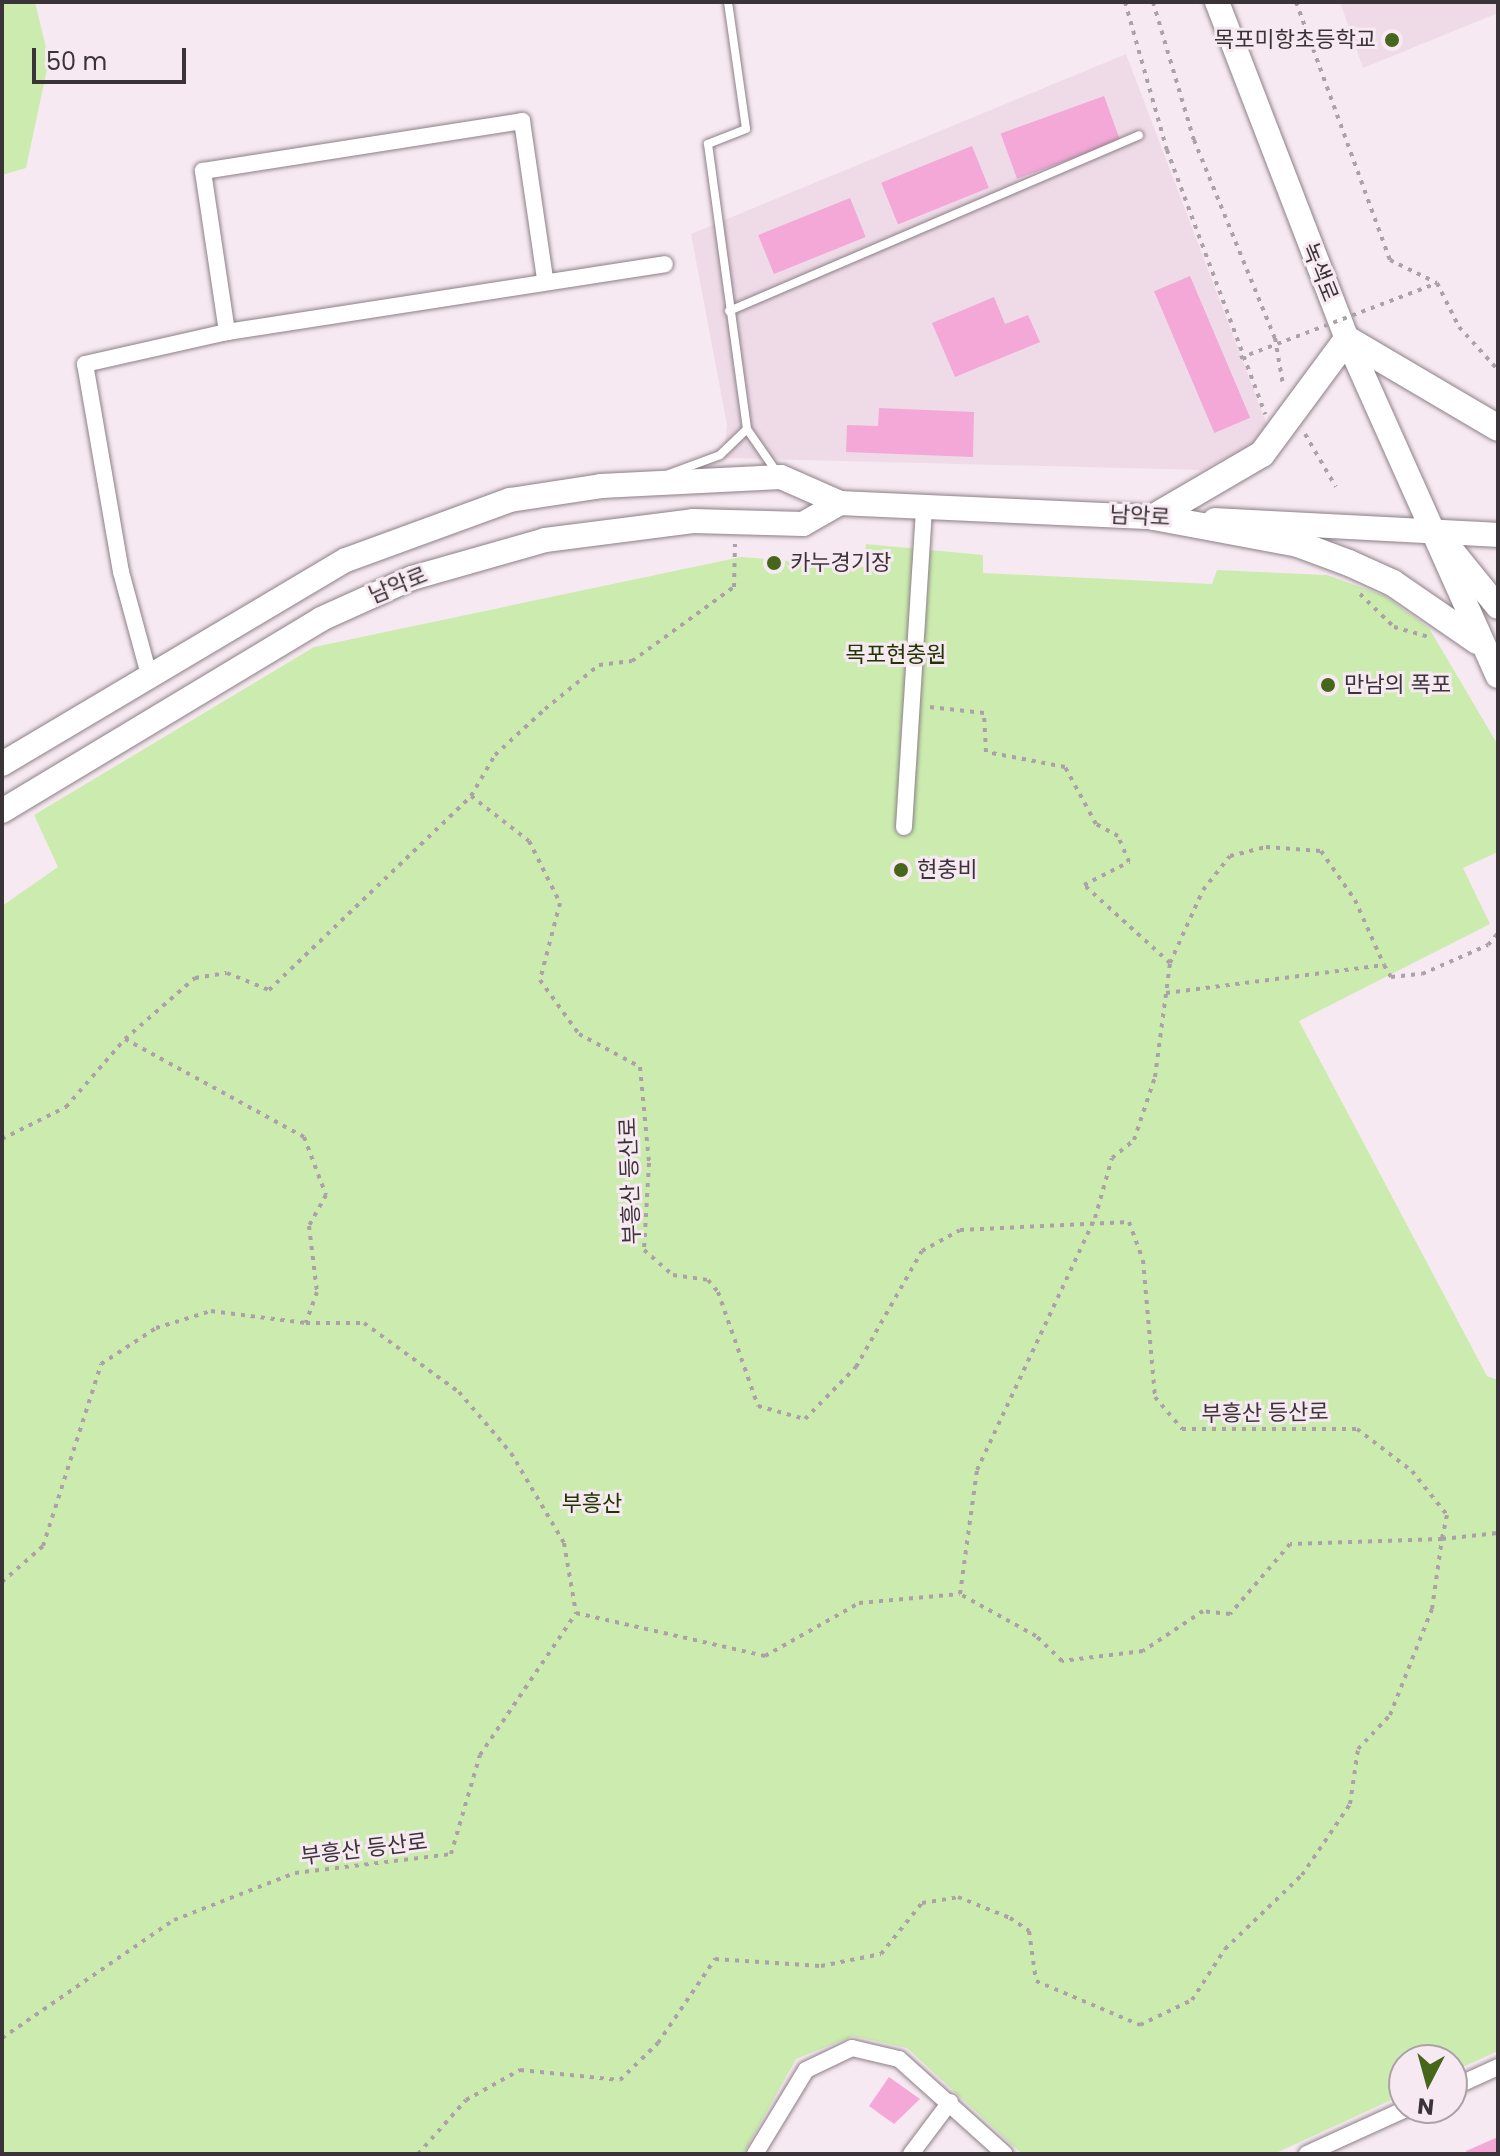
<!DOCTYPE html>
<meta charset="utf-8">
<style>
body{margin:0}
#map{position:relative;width:1500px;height:2156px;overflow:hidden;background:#f7e9f1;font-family:Poppins,"Noto Sans KR",sans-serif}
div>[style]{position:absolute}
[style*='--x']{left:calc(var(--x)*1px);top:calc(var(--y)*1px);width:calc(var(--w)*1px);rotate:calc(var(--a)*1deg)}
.built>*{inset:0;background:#efdbe7}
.green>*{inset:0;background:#ccecaf}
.building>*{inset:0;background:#f3a8d8;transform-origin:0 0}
.path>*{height:4px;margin-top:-2px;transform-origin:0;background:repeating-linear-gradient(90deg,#aca1a7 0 4px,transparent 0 10px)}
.roads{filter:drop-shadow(0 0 2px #8c8087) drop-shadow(0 0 2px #8c8087)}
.lane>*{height:8px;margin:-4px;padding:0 4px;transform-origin:4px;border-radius:4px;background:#fff}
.street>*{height:16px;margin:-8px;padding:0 8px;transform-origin:8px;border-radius:8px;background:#fff}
.secondary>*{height:24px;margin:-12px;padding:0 12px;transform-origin:12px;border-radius:12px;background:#fff}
.primary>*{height:26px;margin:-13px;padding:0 13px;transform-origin:13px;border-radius:13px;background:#fff}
.path-bridge>*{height:4px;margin-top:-2px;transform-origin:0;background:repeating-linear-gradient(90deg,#aca1a7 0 4px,transparent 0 10px)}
.dots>*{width:22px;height:22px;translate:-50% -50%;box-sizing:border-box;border:4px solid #f7e9f1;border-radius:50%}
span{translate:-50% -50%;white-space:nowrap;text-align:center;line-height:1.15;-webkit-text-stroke:6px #f7e9f1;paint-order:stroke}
.poi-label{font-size:22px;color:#3a3438}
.right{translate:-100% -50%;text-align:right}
.left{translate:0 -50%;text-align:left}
.street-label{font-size:22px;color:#3a3438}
.park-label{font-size:22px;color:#203600}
.frame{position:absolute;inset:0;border:4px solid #3a3438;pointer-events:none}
.north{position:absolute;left:1388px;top:2044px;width:80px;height:80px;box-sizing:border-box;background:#f7e9f1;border:2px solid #aba1a7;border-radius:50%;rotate:186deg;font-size:22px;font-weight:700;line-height:32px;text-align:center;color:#3a3438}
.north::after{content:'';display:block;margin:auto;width:28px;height:36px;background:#46661c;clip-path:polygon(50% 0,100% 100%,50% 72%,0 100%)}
.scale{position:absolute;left:32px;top:48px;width:154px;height:36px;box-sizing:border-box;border:4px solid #3a3438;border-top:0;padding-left:10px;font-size:24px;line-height:28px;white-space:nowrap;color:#3a3438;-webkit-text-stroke:6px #f7e9f1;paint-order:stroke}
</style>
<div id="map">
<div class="built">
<div style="clip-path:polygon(1340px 2px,1498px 2px,1498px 13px,1363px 68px)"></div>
<div style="clip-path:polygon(1126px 54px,1269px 430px,1260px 441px,1202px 470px,724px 458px,727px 425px,691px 234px)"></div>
</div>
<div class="green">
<div style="clip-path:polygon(2px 2px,35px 2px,49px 60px,26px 168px,2px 175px)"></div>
<div style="clip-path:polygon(866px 544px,983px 555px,983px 573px,1212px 584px,1217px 570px,1327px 575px,1385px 596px,1429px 628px,1498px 745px,1498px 852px,1463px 868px,1490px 924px,1299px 1021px,1487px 1376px,1498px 1380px,1498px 2051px,1452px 2072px,1452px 2060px,1404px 2060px,1404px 2094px,1274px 2154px,1022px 2154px,907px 2048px,853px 2036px,796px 2059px,743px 2154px,2px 2154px,2px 906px,58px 867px,34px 815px,314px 647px,741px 557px,864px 567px)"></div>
</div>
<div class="building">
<div style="left:1104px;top:96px;width:48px;height:110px;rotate:70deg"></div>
<div style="left:972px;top:146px;width:45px;height:98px;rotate:68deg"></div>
<div style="left:850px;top:198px;width:42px;height:99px;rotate:68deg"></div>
<div style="left:1190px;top:276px;width:154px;height:39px;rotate:67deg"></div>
<div style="clip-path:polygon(994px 297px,1005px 324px,1028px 315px,1040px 342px,955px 377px,932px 323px)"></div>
<div style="clip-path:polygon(879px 408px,974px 412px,973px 457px,846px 452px,847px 425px,878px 426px)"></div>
<div style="clip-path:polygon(889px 2077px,920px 2099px,894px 2124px,869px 2106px)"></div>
<div style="clip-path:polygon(1498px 2137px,1498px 2154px,1467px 2154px,1466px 2151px)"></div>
</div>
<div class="path">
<div style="--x:1125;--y:2;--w:154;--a:74.2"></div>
<div style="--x:1167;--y:150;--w:282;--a:69.6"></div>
<div style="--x:1153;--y:2;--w:144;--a:73.5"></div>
<div style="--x:1194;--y:140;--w:214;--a:67.8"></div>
<div style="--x:1275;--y:338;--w:48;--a:80.3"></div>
<div style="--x:1296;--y:2;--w:275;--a:70"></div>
<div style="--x:1390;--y:260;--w:52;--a:26.1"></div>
<div style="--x:1305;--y:434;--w:61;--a:59.7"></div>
<div style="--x:1360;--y:594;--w:47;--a:44.1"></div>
<div style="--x:1394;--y:627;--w:35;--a:16"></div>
<div style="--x:471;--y:796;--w:73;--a:37.8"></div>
<div style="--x:529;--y:841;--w:69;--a:63.4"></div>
<div style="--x:560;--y:903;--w:80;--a:104.6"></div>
<div style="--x:540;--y:980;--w:67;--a:54.2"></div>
<div style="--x:579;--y:1034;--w:69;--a:28.4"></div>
<div style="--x:640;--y:1067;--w:96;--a:84.6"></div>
<div style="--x:649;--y:1163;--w:87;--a:93.3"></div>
<div style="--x:644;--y:1250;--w:38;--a:41"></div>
<div style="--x:673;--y:1275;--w:35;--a:8"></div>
<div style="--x:708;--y:1280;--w:16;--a:50"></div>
<div style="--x:718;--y:1292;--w:121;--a:70.7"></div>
<div style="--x:758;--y:1406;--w:49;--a:15.5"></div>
<div style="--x:805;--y:1419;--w:73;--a:-45.6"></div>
<div style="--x:856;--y:1367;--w:133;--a:-60.4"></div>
<div style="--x:922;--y:1251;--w:43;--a:-28.9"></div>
<div style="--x:960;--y:1230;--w:169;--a:-2.7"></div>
<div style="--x:1129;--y:1222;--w:40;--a:69.8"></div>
<div style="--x:1143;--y:1260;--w:138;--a:85"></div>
<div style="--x:1155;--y:1397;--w:42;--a:49.8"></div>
<div style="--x:1182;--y:1429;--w:175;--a:0"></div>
<div style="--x:1357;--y:1429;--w:69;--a:37.4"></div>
<div style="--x:1412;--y:1471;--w:56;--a:51.5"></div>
<div style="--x:1447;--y:1515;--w:25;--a:102"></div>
<div style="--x:1442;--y:1539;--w:56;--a:-6.1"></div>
<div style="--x:1170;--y:963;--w:80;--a:-65.7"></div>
<div style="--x:1203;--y:890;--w:43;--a:-51.5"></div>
<div style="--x:1230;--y:856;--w:37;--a:-14"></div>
<div style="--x:1266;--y:847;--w:55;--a:4.2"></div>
<div style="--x:1321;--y:851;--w:60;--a:55.2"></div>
<div style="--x:1355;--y:900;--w:71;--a:66"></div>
<div style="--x:1166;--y:993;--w:220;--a:-7.3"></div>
<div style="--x:1384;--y:965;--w:14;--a:60"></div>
<div style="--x:1391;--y:977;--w:31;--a:-6"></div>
<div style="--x:1422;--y:974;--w:72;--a:-23.7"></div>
<div style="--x:1488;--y:945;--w:16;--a:-50"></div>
<div style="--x:125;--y:1039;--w:204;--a:28.7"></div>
<div style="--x:304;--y:1137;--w:62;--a:69.2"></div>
<div style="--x:326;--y:1195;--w:35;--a:119"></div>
<div style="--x:309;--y:1226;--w:66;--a:83.1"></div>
<div style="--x:317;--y:1292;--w:33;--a:110"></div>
<div style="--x:306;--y:1323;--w:58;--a:0"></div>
<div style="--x:364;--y:1323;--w:117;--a:36"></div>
<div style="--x:459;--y:1392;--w:80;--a:49.6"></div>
<div style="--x:511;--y:1453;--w:104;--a:59.5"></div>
<div style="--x:564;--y:1543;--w:71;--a:80.3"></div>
<div style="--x:576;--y:1613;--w:194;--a:12.8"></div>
<div style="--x:765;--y:1656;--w:108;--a:-29.4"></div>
<div style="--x:859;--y:1603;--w:101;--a:-5.1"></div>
<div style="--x:960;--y:1594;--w:125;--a:-82.2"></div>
<div style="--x:977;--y:1470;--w:278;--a:-64.9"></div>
<div style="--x:1095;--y:1218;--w:62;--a:-74.2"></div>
<div style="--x:1112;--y:1158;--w:28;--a:-39"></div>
<div style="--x:1134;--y:1140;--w:66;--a:-71.6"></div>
<div style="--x:1155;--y:1077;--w:115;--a:-82.5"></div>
<div style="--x:1170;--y:963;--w:116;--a:-137.8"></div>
<div style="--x:1084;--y:885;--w:51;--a:-27.1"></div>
<div style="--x:1129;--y:862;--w:28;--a:-113"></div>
<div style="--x:1118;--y:836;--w:25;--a:-151"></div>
<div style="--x:1096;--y:824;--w:65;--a:-118.5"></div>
<div style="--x:1065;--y:767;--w:80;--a:-169.2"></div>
<div style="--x:986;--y:752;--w:39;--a:-93"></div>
<div style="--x:984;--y:713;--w:55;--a:-173.8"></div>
<div style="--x:2;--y:1139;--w:72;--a:-26.6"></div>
<div style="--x:66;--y:1107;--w:90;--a:-49.1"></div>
<div style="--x:125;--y:1039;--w:93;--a:-41.1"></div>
<div style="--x:195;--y:978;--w:32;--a:-9"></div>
<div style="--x:227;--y:973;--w:45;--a:22"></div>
<div style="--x:269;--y:990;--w:280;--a:-43.8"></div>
<div style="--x:471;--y:796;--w:48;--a:-59.7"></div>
<div style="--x:495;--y:755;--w:68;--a:-42.6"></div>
<div style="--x:545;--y:709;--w:70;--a:-39.2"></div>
<div style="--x:599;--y:665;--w:33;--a:-7"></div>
<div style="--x:632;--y:661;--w:126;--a:-36"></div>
<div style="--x:734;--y:587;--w:43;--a:-88.7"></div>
<div style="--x:2;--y:1582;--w:55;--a:-41.3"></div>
<div style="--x:43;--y:1546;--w:191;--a:-72.3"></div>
<div style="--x:101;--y:1364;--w:66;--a:-33.2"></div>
<div style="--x:156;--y:1328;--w:58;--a:-17.2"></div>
<div style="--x:211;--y:1311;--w:96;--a:7.2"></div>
<div style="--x:2;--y:2038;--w:209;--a:-34.5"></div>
<div style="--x:174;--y:1920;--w:130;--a:-21.2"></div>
<div style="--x:295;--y:1873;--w:157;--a:-6.9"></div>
<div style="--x:451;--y:1854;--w:103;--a:-73.7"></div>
<div style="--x:480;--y:1755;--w:171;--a:-55.9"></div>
<div style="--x:418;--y:2154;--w:72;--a:-48.4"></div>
<div style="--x:466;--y:2100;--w:62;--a:-29.1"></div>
<div style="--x:520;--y:2070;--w:100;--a:5.7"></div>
<div style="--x:620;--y:2080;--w:53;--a:-44.2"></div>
<div style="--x:658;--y:2043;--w:102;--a:-55.8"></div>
<div style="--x:715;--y:1959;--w:106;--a:3.8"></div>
<div style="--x:821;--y:1966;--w:61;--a:-11.3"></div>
<div style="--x:881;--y:1954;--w:65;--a:-51.2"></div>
<div style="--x:922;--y:1903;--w:36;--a:-9"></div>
<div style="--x:958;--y:1897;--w:56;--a:22"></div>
<div style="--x:1010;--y:1918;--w:23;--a:34"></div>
<div style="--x:1029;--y:1931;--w:50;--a:82"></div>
<div style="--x:1036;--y:1981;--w:113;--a:22.9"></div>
<div style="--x:1140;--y:2025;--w:58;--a:-25.7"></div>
<div style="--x:1192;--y:2000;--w:61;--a:-57.1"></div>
<div style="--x:1225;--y:1949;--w:107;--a:-43.9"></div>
<div style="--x:1302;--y:1875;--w:86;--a:-55.9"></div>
<div style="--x:1350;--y:1804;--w:56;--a:-81.7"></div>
<div style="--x:1358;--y:1749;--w:47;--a:-46.7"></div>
<div style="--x:1390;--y:1715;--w:114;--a:-68.4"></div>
<div style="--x:1432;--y:1609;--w:71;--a:-81.9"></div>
<div style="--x:1442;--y:1539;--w:152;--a:178.1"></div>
<div style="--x:1290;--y:1544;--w:92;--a:130.6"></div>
<div style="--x:1230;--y:1614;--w:27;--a:-174"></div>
<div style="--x:1203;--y:1611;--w:72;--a:146.3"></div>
<div style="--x:1143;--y:1651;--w:82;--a:173"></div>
<div style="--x:1062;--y:1661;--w:36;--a:-136"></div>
<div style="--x:1036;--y:1636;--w:87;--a:-151.1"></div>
</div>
<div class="roads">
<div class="lane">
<div style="--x:728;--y:2;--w:128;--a:81.9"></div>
<div style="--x:746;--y:129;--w:41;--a:158.5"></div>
<div style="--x:708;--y:144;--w:288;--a:82.2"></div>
<div style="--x:729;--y:311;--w:446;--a:-23.2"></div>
<div style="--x:669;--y:474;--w:54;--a:-20.4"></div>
<div style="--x:720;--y:455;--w:37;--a:-44"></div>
<div style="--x:747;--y:429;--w:55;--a:55.4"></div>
</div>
<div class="street">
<div style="--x:227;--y:332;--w:163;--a:-98.5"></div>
<div style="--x:203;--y:171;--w:323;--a:-8.9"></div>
<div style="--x:522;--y:121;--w:159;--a:81.7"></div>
<div style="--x:149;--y:675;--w:107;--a:-105.2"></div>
<div style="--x:121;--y:572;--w:211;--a:-99.8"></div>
<div style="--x:85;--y:364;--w:146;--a:-12.7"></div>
<div style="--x:227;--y:332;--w:443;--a:-8.8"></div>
<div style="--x:904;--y:827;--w:323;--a:-86.4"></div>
<div style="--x:1452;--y:2088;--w:51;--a:-24.5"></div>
<div style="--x:755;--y:2154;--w:98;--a:-58.7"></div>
<div style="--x:806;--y:2070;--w:51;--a:-25.6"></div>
<div style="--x:852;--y:2048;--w:48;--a:13.2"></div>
<div style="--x:899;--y:2059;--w:142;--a:41.9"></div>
<div style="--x:911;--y:2154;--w:65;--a:-53.1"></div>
<div style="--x:1307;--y:2154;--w:111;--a:-24.5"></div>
</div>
<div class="secondary">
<div style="--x:1217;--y:2;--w:361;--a:68.9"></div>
<div style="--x:1347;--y:339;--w:369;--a:65.9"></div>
<div style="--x:1215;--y:520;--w:283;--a:3"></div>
<div style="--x:1449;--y:547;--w:77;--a:50.8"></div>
<div style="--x:2;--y:764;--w:400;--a:-30.7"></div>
<div style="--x:346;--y:560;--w:175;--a:-20.1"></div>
<div style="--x:510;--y:500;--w:92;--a:-8.7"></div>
<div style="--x:601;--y:486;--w:180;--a:-2.9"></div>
<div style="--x:781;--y:477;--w:64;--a:23.8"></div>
<div style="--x:840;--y:503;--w:334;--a:2.6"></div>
<div style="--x:2;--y:811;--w:372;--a:-31"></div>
<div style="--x:321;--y:619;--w:100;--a:-24.3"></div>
<div style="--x:412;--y:578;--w:138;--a:-15.9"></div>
<div style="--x:545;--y:540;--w:149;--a:-7.3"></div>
<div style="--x:693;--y:521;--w:110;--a:1.6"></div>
<div style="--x:803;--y:524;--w:43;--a:-29.6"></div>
</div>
<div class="primary">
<div style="--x:1154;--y:517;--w:125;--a:-30.3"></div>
<div style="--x:1262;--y:454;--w:143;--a:-53.5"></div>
<div style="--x:1347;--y:339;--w:175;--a:30.5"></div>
<div style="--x:1154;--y:517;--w:147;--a:10.6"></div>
<div style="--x:1298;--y:544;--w:54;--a:20.4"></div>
<div style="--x:1349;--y:563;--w:48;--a:24.4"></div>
<div style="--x:1393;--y:583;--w:102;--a:34.6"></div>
</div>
</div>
<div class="path-bridge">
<div style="--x:1240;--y:358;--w:211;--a:-20.8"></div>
<div style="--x:1437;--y:283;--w:49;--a:63.4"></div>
<div style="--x:1459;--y:327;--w:58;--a:47.8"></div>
</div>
<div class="dots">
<div style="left:1392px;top:40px;background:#46661c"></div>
<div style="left:774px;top:563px;background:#46661c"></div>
<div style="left:1328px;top:685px;background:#46661c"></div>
<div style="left:901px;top:870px;background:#46661c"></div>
</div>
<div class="poi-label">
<span class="right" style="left:1376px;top:40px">목포미항초등학교</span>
<span class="left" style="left:790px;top:563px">카누경기장</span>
<span class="left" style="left:1344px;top:685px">만남의 폭포</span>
<span class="left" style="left:917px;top:870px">현충비</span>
</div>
<div class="street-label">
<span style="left:1320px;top:272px;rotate:68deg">녹색로</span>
<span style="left:1140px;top:516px;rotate:3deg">남악로</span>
<span style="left:398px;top:585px;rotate:-22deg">남악로</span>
<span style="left:630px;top:1181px;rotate:-92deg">부흥산 등산로</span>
<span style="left:1265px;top:1413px;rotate:-1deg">부흥산 등산로</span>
<span style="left:364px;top:1849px;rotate:-7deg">부흥산 등산로</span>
</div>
<div class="park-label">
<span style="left:896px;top:655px">목포현충원</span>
<span style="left:592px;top:1504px">부흥산</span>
</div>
<div class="frame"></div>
<div class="north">N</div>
<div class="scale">50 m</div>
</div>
